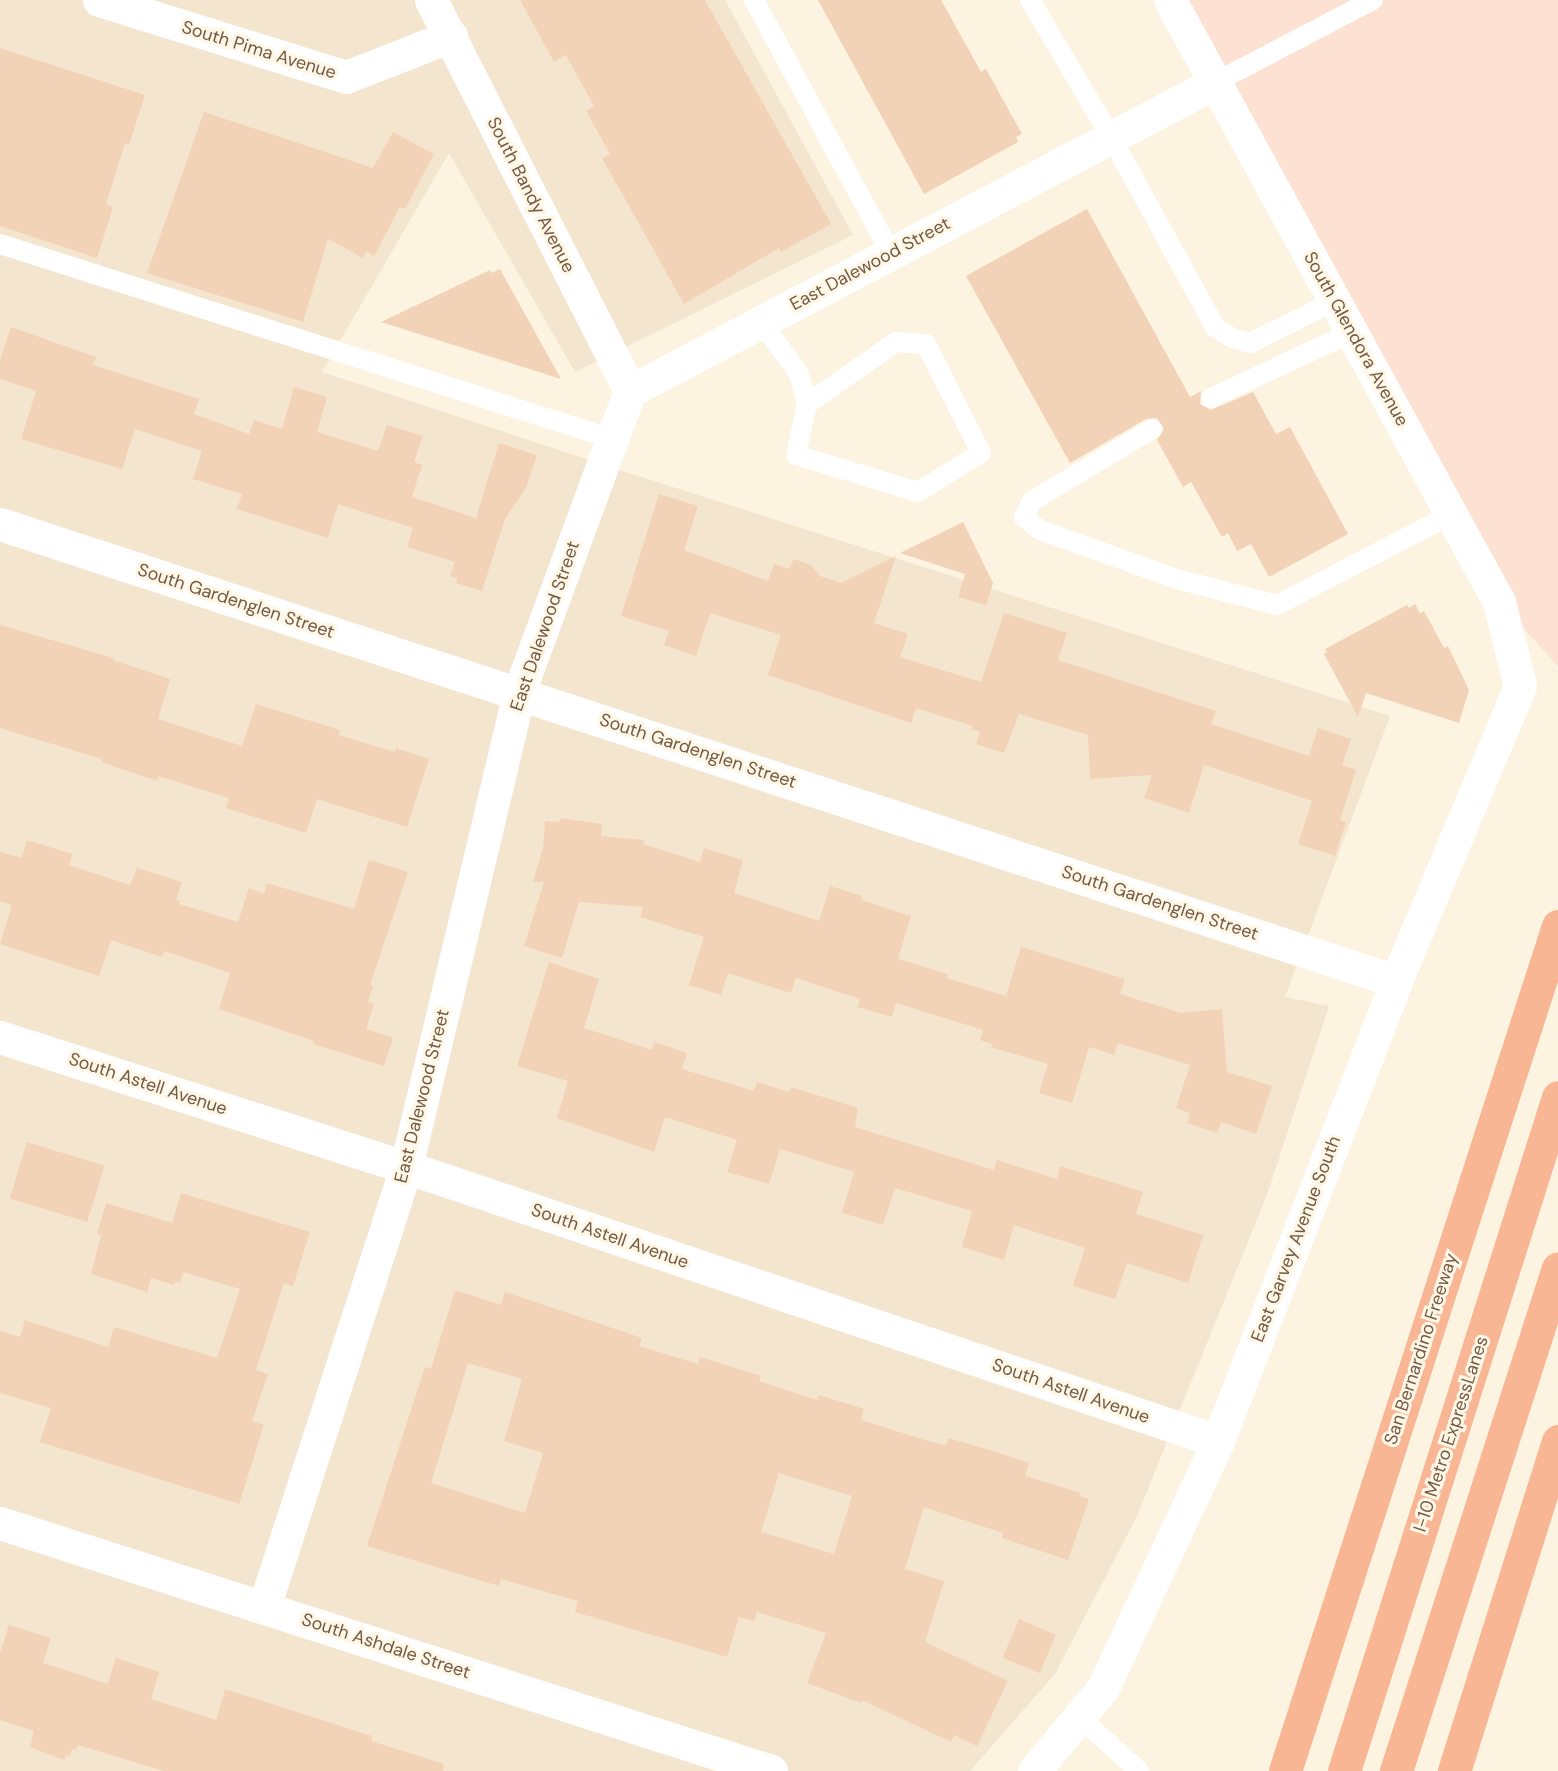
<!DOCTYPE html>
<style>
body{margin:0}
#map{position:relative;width:1558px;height:1771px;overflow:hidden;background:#fcf3e0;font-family:"DM Sans",sans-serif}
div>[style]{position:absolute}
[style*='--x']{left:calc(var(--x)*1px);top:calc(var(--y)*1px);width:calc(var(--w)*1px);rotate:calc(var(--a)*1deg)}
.residential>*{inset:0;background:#f4e5ce}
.commercial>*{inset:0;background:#fde2d3}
.building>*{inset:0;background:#f2d3b7;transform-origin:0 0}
.lane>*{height:20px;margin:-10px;padding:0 10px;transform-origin:10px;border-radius:10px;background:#fff}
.street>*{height:33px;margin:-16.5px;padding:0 16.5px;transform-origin:16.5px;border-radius:16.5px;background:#fff}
.secondary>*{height:33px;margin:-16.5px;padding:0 16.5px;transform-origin:16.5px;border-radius:16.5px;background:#fff}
.highway>*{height:33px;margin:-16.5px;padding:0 16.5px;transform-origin:16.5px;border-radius:16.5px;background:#f8b695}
span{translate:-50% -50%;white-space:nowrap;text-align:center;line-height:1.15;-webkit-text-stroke:6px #fff7e6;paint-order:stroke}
.street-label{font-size:18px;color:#735a47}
</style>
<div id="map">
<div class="residential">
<div style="clip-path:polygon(0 0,725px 0,853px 235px,575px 372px,449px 153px,322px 372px,629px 473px,1390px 716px,1285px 997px,1329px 1006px,1268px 1192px,1137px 1516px,1055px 1674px,970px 1771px,0 1771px)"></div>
</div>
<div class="commercial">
<div style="clip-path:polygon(1170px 0,1558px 0,1558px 666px,1499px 602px)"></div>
</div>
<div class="building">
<div style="clip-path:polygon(520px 0,705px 0,831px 224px,781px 252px,779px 248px,684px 304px,602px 158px,610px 154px,586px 111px,594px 106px,566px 55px,554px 62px)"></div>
<div style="clip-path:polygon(818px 0,941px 0,981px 72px,986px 69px,1022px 134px,1016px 137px,1018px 142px,924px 194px)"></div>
<div style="clip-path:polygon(0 48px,145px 95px,129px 145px,125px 143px,106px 204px,113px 207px,97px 258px,0 226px)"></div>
<div style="clip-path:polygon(204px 112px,373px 168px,393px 132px,434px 154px,405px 209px,400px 207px,374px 256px,367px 251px,363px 258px,328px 239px,303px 322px,147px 273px)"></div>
<div style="clip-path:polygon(1087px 209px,1190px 397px,1201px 391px,1200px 404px,1211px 410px,1253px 392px,1276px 434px,1290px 427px,1348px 534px,1269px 577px,1251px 544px,1237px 551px,1228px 533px,1222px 537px,1191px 482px,1183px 487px,1157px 440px,1164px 429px,1157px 418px,1146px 419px,1070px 463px,966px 276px)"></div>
<div style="clip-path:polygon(500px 269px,561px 379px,381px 322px,490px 270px,492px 273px)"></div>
<div style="clip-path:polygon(11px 327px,96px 357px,93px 365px,199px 399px,194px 414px,249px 434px,254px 420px,282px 429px,294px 387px,327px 397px,317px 432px,378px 451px,387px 425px,423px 436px,414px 462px,422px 465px,412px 497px,476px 518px,499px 443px,537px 455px,526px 488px,505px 519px,482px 591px,456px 583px,458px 578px,450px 576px,455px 562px,407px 547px,413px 528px,338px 504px,328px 538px,237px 509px,242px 494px,193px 479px,202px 451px,135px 429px,122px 469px,21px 439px,36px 391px,0 379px,0 360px)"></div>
<div style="clip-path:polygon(659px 494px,698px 506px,684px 550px,768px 581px,774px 564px,790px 569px,793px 559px,811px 565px,820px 576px,841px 583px,896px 556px,874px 623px,908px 634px,900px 657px,981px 682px,1004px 613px,1067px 633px,1058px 660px,1216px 711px,1211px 724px,1309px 756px,1318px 728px,1351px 739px,1342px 765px,1356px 770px,1340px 820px,1346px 822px,1335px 856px,1298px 844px,1312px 801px,1204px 765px,1189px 813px,1144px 798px,1152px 775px,1090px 779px,1088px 735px,1019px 714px,1004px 753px,976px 744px,980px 732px,971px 729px,973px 726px,916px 708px,911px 723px,768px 675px,781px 635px,710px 613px,696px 656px,664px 645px,669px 631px,621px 616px)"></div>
<div style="clip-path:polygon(963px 522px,993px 583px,986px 605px,958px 597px,965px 574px,900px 553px)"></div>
<div style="clip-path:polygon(1415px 604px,1420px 613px,1424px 611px,1444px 648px,1448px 646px,1469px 690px,1459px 723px,1366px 693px,1358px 717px,1324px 654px,1327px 652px,1325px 649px,1407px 605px,1409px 608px)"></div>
<div style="clip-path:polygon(0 625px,114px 658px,113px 660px,170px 679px,158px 719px,242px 746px,256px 704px,340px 730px,338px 735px,395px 752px,396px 748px,429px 759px,407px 827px,317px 799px,306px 833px,226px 808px,229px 798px,158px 776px,157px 781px,101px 762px,102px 759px,0 728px)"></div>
<div style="clip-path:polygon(560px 818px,602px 824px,601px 836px,644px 840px,643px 844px,700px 862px,704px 848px,743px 860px,734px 893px,819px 921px,830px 886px,862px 896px,861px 900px,911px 916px,898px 959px,948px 974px,946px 978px,1006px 996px,1021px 947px,1125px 979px,1120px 994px,1181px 1013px,1222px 1009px,1227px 1072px,1272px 1086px,1256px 1134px,1221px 1122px,1217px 1133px,1187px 1123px,1190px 1113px,1176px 1108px,1190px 1065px,1118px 1043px,1114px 1055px,1089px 1047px,1072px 1103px,1039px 1093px,1048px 1064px,991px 1047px,992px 1044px,980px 1040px,983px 1030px,896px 1003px,892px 1017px,857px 1007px,860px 999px,796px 978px,791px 993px,728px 973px,721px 995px,689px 985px,704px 937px,640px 917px,643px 907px,579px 902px,562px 958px,524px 946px,544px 882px,533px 882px,543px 847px,545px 821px,560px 822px)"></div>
<div style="clip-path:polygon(27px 840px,72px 854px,69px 865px,130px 885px,137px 868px,182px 882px,176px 900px,180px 901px,179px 904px,238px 922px,249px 888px,264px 894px,267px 883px,354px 909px,369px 860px,408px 872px,370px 985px,373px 986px,368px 1002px,374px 1004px,366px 1029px,393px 1038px,384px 1066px,313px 1044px,314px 1041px,219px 1009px,230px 973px,164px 951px,162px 957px,111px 940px,99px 976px,0 944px,12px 905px,0 901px,0 852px,22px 858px)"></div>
<div style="clip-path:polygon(549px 962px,599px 979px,584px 1028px,652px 1050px,655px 1042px,687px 1053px,682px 1069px,754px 1091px,757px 1082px,789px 1092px,791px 1087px,858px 1108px,855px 1127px,994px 1170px,997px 1160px,1057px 1179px,1060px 1166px,1143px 1192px,1136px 1214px,1203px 1235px,1188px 1283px,1127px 1263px,1115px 1299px,1073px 1286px,1085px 1248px,1014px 1225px,1004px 1260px,962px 1247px,972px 1211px,895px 1188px,883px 1225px,842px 1213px,854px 1172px,780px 1149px,769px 1184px,727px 1172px,737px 1140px,665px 1117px,654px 1152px,557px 1118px,568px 1081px,517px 1066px)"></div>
<div style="left:27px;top:1142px;width:81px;height:59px;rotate:17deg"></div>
<div style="clip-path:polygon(181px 1193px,310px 1232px,293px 1286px,284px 1283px,256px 1370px,268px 1374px,252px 1421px,264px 1425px,239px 1504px,40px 1442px,51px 1408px,0 1393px,0 1331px,20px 1337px,25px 1320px,108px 1347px,114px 1327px,217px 1358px,240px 1289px,183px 1272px,180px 1283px,175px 1281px,174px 1285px,151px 1278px,147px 1292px,91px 1274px,101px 1236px,97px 1234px,106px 1203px,172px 1223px)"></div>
<div style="clip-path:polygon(evenodd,455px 1290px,501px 1305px,505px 1292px,642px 1338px,639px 1346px,698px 1364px,700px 1357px,761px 1376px,759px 1381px,817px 1400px,819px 1395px,864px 1409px,861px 1420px,928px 1441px,946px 1445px,948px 1438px,996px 1452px,1029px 1463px,1025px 1476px,1081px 1493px,1080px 1496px,1089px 1499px,1068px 1560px,1002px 1538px,1003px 1533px,924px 1507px,905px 1569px,944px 1581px,925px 1642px,1008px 1681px,977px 1746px,954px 1735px,951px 1742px,862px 1700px,861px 1703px,807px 1683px,826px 1633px,757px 1612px,754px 1621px,739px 1617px,727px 1657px,575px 1612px,578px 1601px,501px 1579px,499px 1586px,367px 1546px,425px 1367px,431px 1369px,455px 1290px,468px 1363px,522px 1379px,504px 1441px,543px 1453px,525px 1513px,431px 1483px,468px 1363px,455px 1290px,779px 1473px,852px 1496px,834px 1554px,761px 1532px,779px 1473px)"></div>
<div style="left:1019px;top:1619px;width:40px;height:42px;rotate:23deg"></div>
<div style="clip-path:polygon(9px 1625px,51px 1638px,43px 1663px,108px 1684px,116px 1658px,159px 1672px,151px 1699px,216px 1720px,225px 1689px,372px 1736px,371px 1741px,444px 1764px,443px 1771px,164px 1771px,78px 1745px,75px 1750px,72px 1749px,70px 1756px,66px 1755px,64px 1760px,30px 1747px,34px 1731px,0 1720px,0 1653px)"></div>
</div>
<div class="lane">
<div style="--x:754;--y:0;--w:288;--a:61.6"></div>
<div style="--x:1030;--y:0;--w:159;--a:59.4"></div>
<div style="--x:1111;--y:137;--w:217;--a:61.3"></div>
<div style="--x:1215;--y:327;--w:20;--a:33"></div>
<div style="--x:1232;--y:338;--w:19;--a:16"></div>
<div style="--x:1250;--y:343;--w:95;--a:-26.3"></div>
<div style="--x:1216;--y:82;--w:177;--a:-27.6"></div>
<div style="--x:0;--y:244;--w:643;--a:17.65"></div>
<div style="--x:761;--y:322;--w:62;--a:53.5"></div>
<div style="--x:798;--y:372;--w:33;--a:74"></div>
<div style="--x:807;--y:404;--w:52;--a:102.2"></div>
<div style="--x:796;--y:455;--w:127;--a:16.9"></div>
<div style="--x:918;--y:492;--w:74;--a:-31.8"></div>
<div style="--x:981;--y:453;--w:122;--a:-116.8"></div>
<div style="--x:926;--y:344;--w:30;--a:-176"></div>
<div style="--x:896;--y:342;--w:108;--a:145.1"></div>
<div style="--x:1211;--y:398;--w:156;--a:-25.1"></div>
<div style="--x:1152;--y:429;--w:140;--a:149"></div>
<div style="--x:1032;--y:501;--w:18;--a:117"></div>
<div style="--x:1024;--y:517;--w:21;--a:39"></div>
<div style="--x:1040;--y:530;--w:145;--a:19.7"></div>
<div style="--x:1177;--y:579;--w:103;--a:14.6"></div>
<div style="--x:1277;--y:605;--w:197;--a:-27.5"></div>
<div style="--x:1079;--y:1717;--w:81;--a:42"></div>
</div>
<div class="street">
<div style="--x:99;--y:0;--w:259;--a:17.3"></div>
<div style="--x:346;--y:77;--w:113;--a:-21.3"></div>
<div style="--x:431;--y:0;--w:439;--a:63"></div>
<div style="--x:0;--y:524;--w:1469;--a:18.13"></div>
<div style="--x:0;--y:1037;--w:426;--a:17.8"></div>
<div style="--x:406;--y:1167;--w:857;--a:18.65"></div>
<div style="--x:0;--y:1523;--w:810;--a:17.83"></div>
<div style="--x:264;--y:1607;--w:462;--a:-72.1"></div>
<div style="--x:406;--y:1167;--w:488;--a:-76.6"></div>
<div style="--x:519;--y:692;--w:321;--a:-69.8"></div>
<div style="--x:630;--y:391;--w:662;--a:-27.8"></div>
</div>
<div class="secondary">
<div style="--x:1034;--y:1771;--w:108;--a:-50.3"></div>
<div style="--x:1103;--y:1688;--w:272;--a:-65"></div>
<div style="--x:1218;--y:1441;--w:493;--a:-68.8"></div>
<div style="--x:1396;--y:981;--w:320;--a:-67.2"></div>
<div style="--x:1520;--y:686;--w:87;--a:-104"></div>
<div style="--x:1499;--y:602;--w:686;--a:-118.66"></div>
</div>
<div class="highway">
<div style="--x:1285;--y:1771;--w:888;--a:-72.1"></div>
<div style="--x:1344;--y:1771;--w:707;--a:-72.38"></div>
<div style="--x:1396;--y:1771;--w:528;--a:-72.15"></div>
<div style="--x:1454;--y:1771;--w:346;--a:-72.5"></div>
</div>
<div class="street-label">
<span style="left:259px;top:50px;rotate:17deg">South Pima Avenue</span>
<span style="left:531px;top:195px;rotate:63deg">South Bandy Avenue</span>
<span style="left:870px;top:264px;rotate:-28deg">East Dalewood Street</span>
<span style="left:1356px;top:339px;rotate:61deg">South Glendora Avenue</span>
<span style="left:236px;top:601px;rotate:18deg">South Gardenglen Street</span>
<span style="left:545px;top:626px;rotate:-71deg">East Dalewood Street</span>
<span style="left:698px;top:751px;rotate:18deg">South Gardenglen Street</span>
<span style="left:1160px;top:903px;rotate:18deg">South Gardenglen Street</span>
<span style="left:148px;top:1084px;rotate:18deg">South Astell Avenue</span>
<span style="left:422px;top:1096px;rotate:-76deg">East Dalewood Street</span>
<span style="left:610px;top:1236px;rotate:19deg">South Astell Avenue</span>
<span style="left:1296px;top:1239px;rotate:-69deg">East Garvey Avenue South</span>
<span style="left:1421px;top:1349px;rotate:-72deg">San Bernardino Freeway</span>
<span style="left:1071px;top:1391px;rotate:19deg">South Astell Avenue</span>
<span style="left:1451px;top:1434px;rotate:-72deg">I-10 Metro ExpressLanes</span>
<span style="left:386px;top:1646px;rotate:18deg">South Ashdale Street</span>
</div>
</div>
